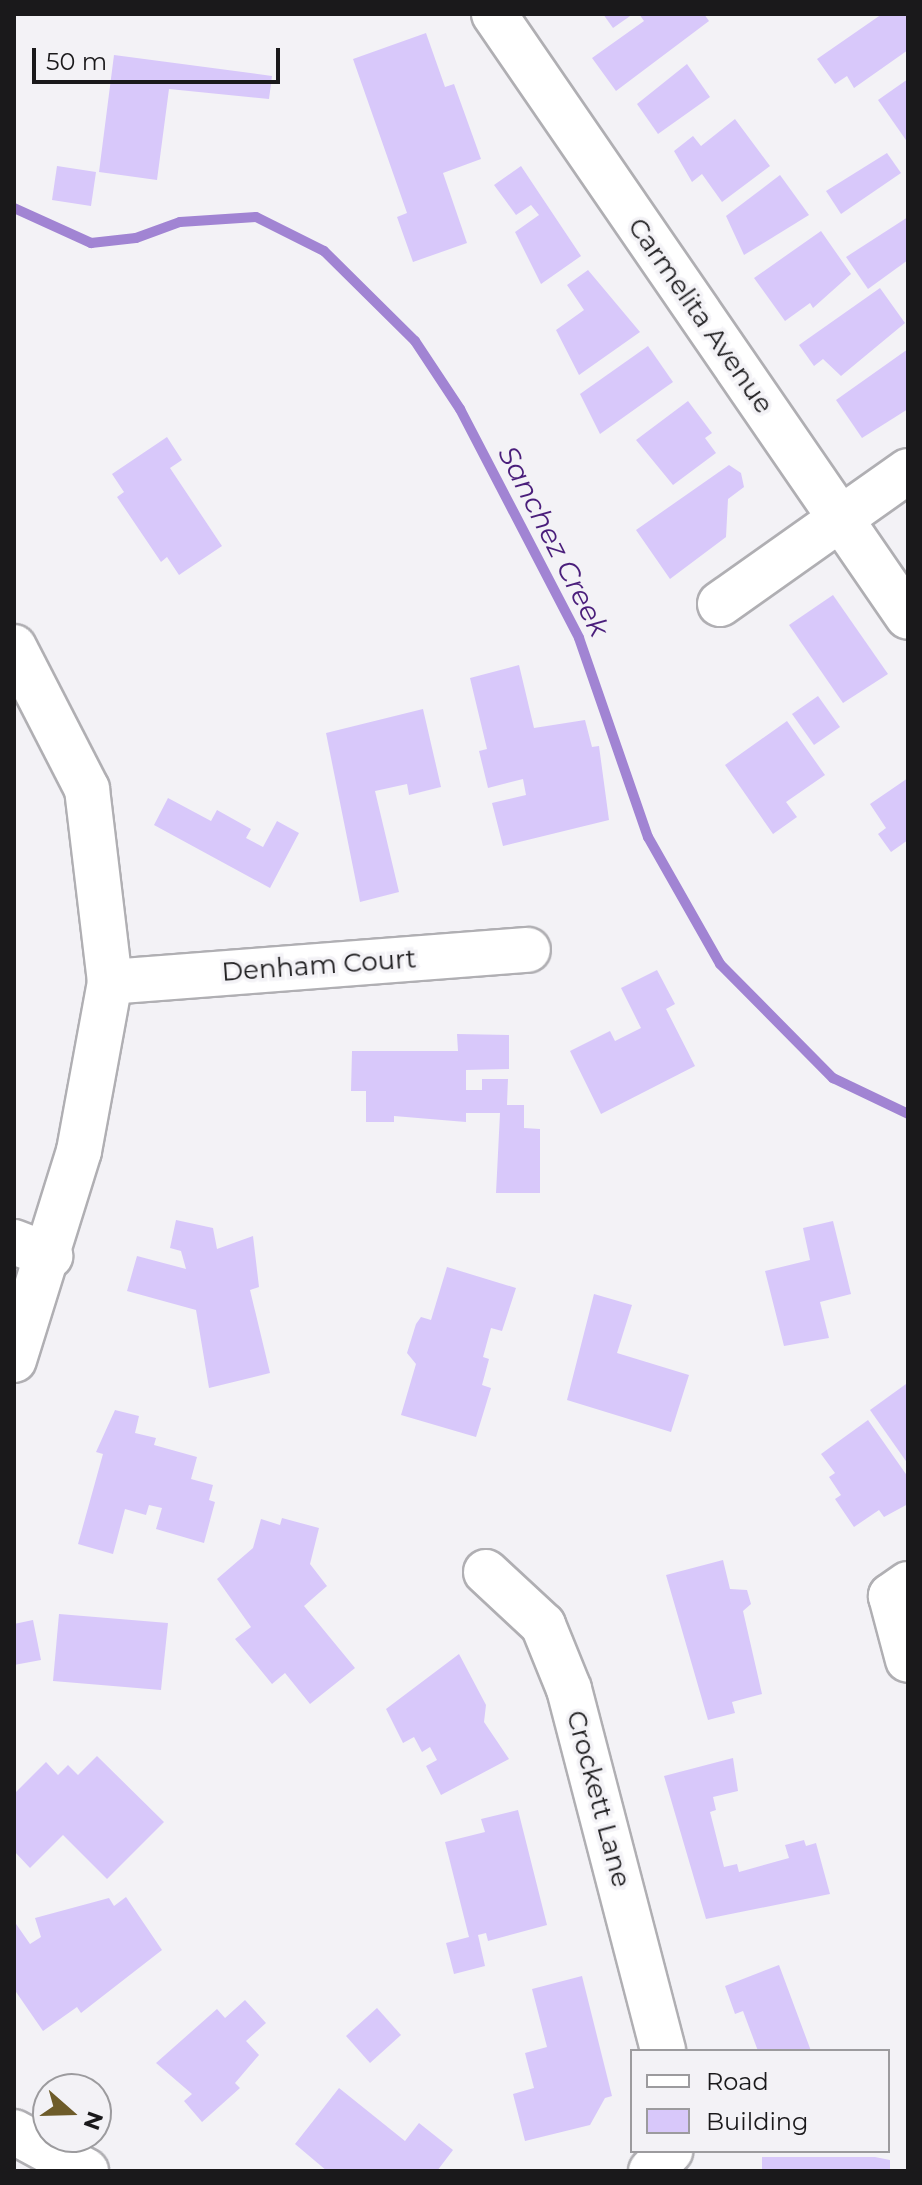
<!DOCTYPE html>
<style>
body{margin:0}
#map{position:relative;width:922px;height:2185px;overflow:hidden;background:#f3f2f6;font-family:Montserrat,sans-serif}
div>[style]{position:absolute}
[style*='--x']{left:calc(var(--x)*1px);top:calc(var(--y)*1px);width:calc(var(--w)*1px);rotate:calc(var(--a)*1deg)}
.stream>*{height:10px;margin:-5px;padding:0 5px;transform-origin:5px;border-radius:5px;background:#a184d3}
.building>*{inset:0;background:#d8c8fa}
.roads{filter:drop-shadow(2px 0 #b0afb3) drop-shadow(-2px 0 #b0afb3) drop-shadow(0 2px #b0afb3) drop-shadow(0 -2px #b0afb3)}
.minor>*{height:44px;margin:-22px;padding:0 22px;transform-origin:22px;border-radius:22px;background:#fff}
span{translate:-50% -50%;white-space:nowrap;text-align:center;line-height:1.15;-webkit-text-stroke:7px #f3f2f6;paint-order:stroke}
.street-label{font-size:26px;color:#1a191b}
.water-label{font-size:28px;color:#4a1e7b;font-style:italic}
.frame{position:absolute;inset:0;border:16px solid #1a191b;pointer-events:none}
.legend{position:absolute;left:630px;top:2049px;width:260px;height:104px;box-sizing:border-box;background:#f3f2f6;border:2px solid #9c9b9e;margin:0;padding:10px 14px;list-style:none;font-size:24px;color:#1a191b}
.legend li{display:flex;align-items:center;gap:16px;height:40px}
.legend b{width:40px;border:2px solid #9c9b9e}
.north{position:absolute;left:32px;top:2073px;width:80px;height:80px;box-sizing:border-box;background:#f3f2f6;border:2px solid #9c9b9e;border-radius:50%;rotate:110deg;font-size:22px;font-weight:700;line-height:32px;text-align:center;color:#1a191b}
.north::after{content:'';display:block;margin:auto;width:28px;height:36px;background:#6e5c2a;clip-path:polygon(50% 0,100% 100%,50% 72%,0 100%)}
.scale{position:absolute;left:32px;top:48px;width:248px;height:36px;box-sizing:border-box;border:4px solid #1a191b;border-top:0;padding-left:10px;font-size:24px;line-height:28px;white-space:nowrap;color:#1a191b;-webkit-text-stroke:6px #f3f2f6;paint-order:stroke}
</style>
<div id="map">
<div class="stream">
<div style="--x:14;--y:208;--w:85;--a:24.4"></div>
<div style="--x:91;--y:243;--w:45;--a:-6.3"></div>
<div style="--x:136;--y:238;--w:47;--a:-20"></div>
<div style="--x:180;--y:222;--w:76;--a:-3.8"></div>
<div style="--x:256;--y:217;--w:76;--a:26.6"></div>
<div style="--x:324;--y:251;--w:128;--a:44.7"></div>
<div style="--x:415;--y:341;--w:82;--a:56.5"></div>
<div style="--x:460;--y:409;--w:258;--a:62.5"></div>
<div style="--x:579;--y:638;--w:211;--a:70.9"></div>
<div style="--x:648;--y:837;--w:146;--a:60.4"></div>
<div style="--x:720;--y:964;--w:161;--a:45.3"></div>
<div style="--x:833;--y:1078;--w:83;--a:25.6"></div>
</div>
<div class="building">
<div style="clip-path:polygon(603px 14px,633px 14px,613px 28px)"></div>
<div style="clip-path:polygon(639px 14px,704px 14px,709px 21px,616px 91px,592px 58px,644px 21px)"></div>
<div style="clip-path:polygon(882px 14px,906px 14px,908px 50px,854px 88px,847px 76px,835px 84px,817px 59px)"></div>
<div style="clip-path:polygon(426px 33px,445px 87px,454px 84px,481px 159px,443px 173px,467px 243px,413px 262px,397px 217px,407px 213px,353px 59px)"></div>
<div style="clip-path:polygon(114px 55px,272px 76px,269px 99px,169px 89px,157px 180px,99px 172px)"></div>
<div style="clip-path:polygon(687px 64px,710px 97px,658px 134px,637px 104px)"></div>
<div style="clip-path:polygon(908px 79px,908px 143px,878px 100px)"></div>
<div style="clip-path:polygon(735px 119px,770px 166px,722px 202px,702px 174px,692px 182px,674px 151px,693px 136px,701px 146px)"></div>
<div style="clip-path:polygon(887px 153px,901px 173px,841px 214px,826px 191px)"></div>
<div style="clip-path:polygon(57px 166px,96px 172px,91px 206px,52px 200px)"></div>
<div style="clip-path:polygon(521px 166px,581px 256px,541px 284px,515px 232px,539px 215px,531px 205px,516px 215px,494px 185px)"></div>
<div style="clip-path:polygon(780px 175px,809px 215px,744px 255px,726px 216px)"></div>
<div style="clip-path:polygon(908px 217px,908px 260px,868px 289px,846px 257px)"></div>
<div style="clip-path:polygon(821px 231px,851px 274px,813px 308px,810px 303px,785px 321px,754px 278px)"></div>
<div style="clip-path:polygon(588px 270px,640px 332px,579px 375px,556px 330px,584px 310px,567px 285px)"></div>
<div style="clip-path:polygon(880px 288px,905px 323px,841px 376px,823px 359px,814px 366px,799px 345px)"></div>
<div style="clip-path:polygon(648px 346px,673px 382px,600px 434px,580px 394px)"></div>
<div style="clip-path:polygon(908px 349px,908px 409px,862px 438px,836px 400px)"></div>
<div style="clip-path:polygon(688px 401px,712px 433px,705px 438px,716px 453px,673px 485px,636px 440px)"></div>
<div style="clip-path:polygon(167px 437px,182px 460px,170px 468px,222px 546px,179px 575px,167px 557px,161px 562px,117px 497px,124px 492px,112px 474px)"></div>
<div style="clip-path:polygon(729px 465px,741px 473px,744px 487px,728px 499px,726px 537px,670px 579px,636px 530px)"></div>
<div style="clip-path:polygon(833px 595px,888px 674px,843px 703px,789px 625px)"></div>
<div style="clip-path:polygon(519px 665px,534px 728px,585px 720px,592px 747px,599px 746px,609px 820px,503px 846px,492px 803px,526px 795px,523px 779px,488px 788px,479px 751px,487px 749px,470px 678px)"></div>
<div style="clip-path:polygon(818px 696px,840px 727px,814px 745px,792px 714px)"></div>
<div style="clip-path:polygon(423px 709px,441px 787px,409px 795px,407px 784px,375px 791px,399px 892px,360px 902px,326px 733px)"></div>
<div style="clip-path:polygon(787px 721px,825px 775px,786px 802px,797px 817px,773px 834px,725px 765px)"></div>
<div style="clip-path:polygon(908px 778px,908px 840px,891px 852px,878px 834px,886px 828px,870px 804px)"></div>
<div style="clip-path:polygon(168px 798px,211px 821px,217px 810px,251px 829px,246px 838px,263px 847px,277px 821px,299px 833px,270px 888px,154px 825px)"></div>
<div style="clip-path:polygon(657px 970px,675px 1004px,666px 1009px,695px 1066px,601px 1114px,570px 1051px,610px 1031px,615px 1041px,641px 1028px,621px 988px)"></div>
<div style="clip-path:polygon(457px 1034px,509px 1035px,509px 1069px,466px 1070px,466px 1090px,482px 1090px,482px 1079px,508px 1079px,507px 1105px,524px 1105px,524px 1128px,540px 1129px,540px 1193px,496px 1193px,500px 1113px,466px 1113px,466px 1122px,394px 1116px,394px 1122px,366px 1122px,366px 1091px,351px 1091px,352px 1051px,458px 1051px)"></div>
<div style="clip-path:polygon(176px 1220px,213px 1228px,217px 1249px,253px 1236px,259px 1287px,250px 1290px,270px 1373px,209px 1388px,196px 1310px,127px 1291px,137px 1256px,186px 1269px,181px 1251px,170px 1248px)"></div>
<div style="clip-path:polygon(833px 1221px,851px 1294px,820px 1302px,829px 1338px,784px 1346px,765px 1271px,810px 1260px,803px 1228px)"></div>
<div style="clip-path:polygon(447px 1267px,516px 1288px,502px 1331px,491px 1328px,483px 1357px,489px 1359px,482px 1385px,491px 1388px,476px 1437px,401px 1415px,416px 1364px,407px 1353px,416px 1324px,421px 1317px,431px 1320px)"></div>
<div style="clip-path:polygon(594px 1294px,632px 1305px,617px 1353px,689px 1375px,671px 1432px,567px 1400px)"></div>
<div style="clip-path:polygon(906px 1384px,908px 1386px,908px 1464px,870px 1410px)"></div>
<div style="clip-path:polygon(115px 1410px,139px 1416px,135px 1433px,156px 1438px,154px 1445px,197px 1457px,191px 1479px,213px 1485px,209px 1500px,215px 1502px,204px 1543px,156px 1529px,162px 1508px,149px 1505px,146px 1515px,125px 1509px,113px 1554px,78px 1544px,103px 1454px,96px 1452px)"></div>
<div style="clip-path:polygon(868px 1420px,908px 1477px,908px 1504px,884px 1517px,879px 1510px,854px 1527px,835px 1499px,841px 1495px,829px 1477px,835px 1473px,821px 1454px)"></div>
<div style="clip-path:polygon(282px 1518px,319px 1528px,310px 1564px,327px 1586px,304px 1606px,355px 1668px,310px 1704px,285px 1673px,272px 1684px,235px 1639px,251px 1627px,217px 1579px,253px 1548px,261px 1519px,280px 1525px)"></div>
<div style="clip-path:polygon(723px 1560px,730px 1589px,747px 1590px,751px 1604px,743px 1611px,762px 1694px,732px 1702px,735px 1713px,708px 1720px,666px 1575px)"></div>
<div style="clip-path:polygon(59px 1614px,168px 1623px,161px 1690px,53px 1681px)"></div>
<div style="clip-path:polygon(33px 1620px,41px 1660px,14px 1665px,14px 1624px)"></div>
<div style="clip-path:polygon(459px 1654px,486px 1705px,484px 1722px,509px 1759px,441px 1795px,426px 1766px,437px 1760px,430px 1747px,422px 1752px,414px 1737px,403px 1743px,386px 1709px)"></div>
<div style="clip-path:polygon(97px 1756px,164px 1822px,107px 1879px,63px 1835px,30px 1868px,14px 1851px,14px 1794px,46px 1762px,58px 1775px,68px 1765px,78px 1775px)"></div>
<div style="clip-path:polygon(733px 1758px,738px 1791px,713px 1797px,716px 1810px,710px 1812px,724px 1867px,737px 1864px,739px 1872px,789px 1858px,785px 1845px,804px 1840px,806px 1846px,816px 1843px,830px 1894px,706px 1919px,664px 1776px)"></div>
<div style="clip-path:polygon(518px 1810px,547px 1925px,488px 1941px,486px 1933px,478px 1935px,485px 1966px,454px 1974px,446px 1943px,469px 1937px,445px 1842px,485px 1832px,481px 1819px)"></div>
<div style="clip-path:polygon(126px 1897px,162px 1950px,81px 2013px,77px 2007px,43px 2031px,14px 1989px,14px 1921px,30px 1944px,41px 1937px,35px 1918px,109px 1898px,114px 1906px)"></div>
<div style="clip-path:polygon(779px 1965px,811px 2051px,758px 2051px,743px 2011px,735px 2014px,725px 1986px)"></div>
<div style="clip-path:polygon(582px 1976px,612px 2096px,605px 2098px,590px 2125px,525px 2141px,513px 2094px,534px 2088px,525px 2053px,547px 2047px,532px 1989px)"></div>
<div style="clip-path:polygon(245px 2000px,266px 2023px,246px 2041px,259px 2055px,235px 2083px,240px 2088px,202px 2122px,184px 2101px,192px 2094px,156px 2063px,217px 2009px,225px 2018px)"></div>
<div style="clip-path:polygon(377px 2008px,401px 2035px,370px 2063px,346px 2036px)"></div>
<div style="clip-path:polygon(339px 2088px,405px 2141px,419px 2123px,453px 2150px,437px 2171px,327px 2171px,295px 2144px)"></div>
<div style="clip-path:polygon(762px 2157px,875px 2157px,890px 2160px,890px 2171px,762px 2171px)"></div>
</div>
<div class="roads">
<div class="minor">
<div style="--x:494;--y:14;--w:731;--a:55.53"></div>
<div style="--x:720;--y:604;--w:230;--a:-35.3"></div>
<div style="--x:14;--y:647;--w:160;--a:62.8"></div>
<div style="--x:87;--y:789;--w:194;--a:83.2"></div>
<div style="--x:110;--y:982;--w:172;--a:100.4"></div>
<div style="--x:79;--y:1151;--w:219;--a:107.3"></div>
<div style="--x:110;--y:982;--w:419;--a:-4.4"></div>
<div style="--x:14;--y:1242;--w:39;--a:21"></div>
<div style="--x:486;--y:1572;--w:78;--a:42.9"></div>
<div style="--x:543;--y:1625;--w:69;--a:67.9"></div>
<div style="--x:569;--y:1689;--w:374;--a:75.4"></div>
<div style="--x:908;--y:1584;--w:21;--a:145"></div>
<div style="--x:891;--y:1596;--w:66;--a:75.1"></div>
<div style="--x:14;--y:2132;--w:82;--a:28.4"></div>
<div style="--x:651;--y:2171;--w:28;--a:-46"></div>
</div>
</div>
<div class="street-label">
<span style="left:700px;top:316px;rotate:55deg">Carmelita Avenue</span>
<span style="left:319px;top:966px;rotate:-4deg">Denham Court</span>
<span style="left:598px;top:1799px;rotate:75deg">Crockett Lane</span>
</div>
<div class="water-label">
<span style="left:554px;top:541px;rotate:63deg">Sanchez Creek</span>
</div>
<div class="frame"></div>
<ul class="legend">
<li><b style="height:10px;background:#fff"></b>Road</li>
<li><b style="height:22px;background:#d8c8fa"></b>Building</li>
</ul>
<div class="north">N</div>
<div class="scale">50 m</div>
</div>
